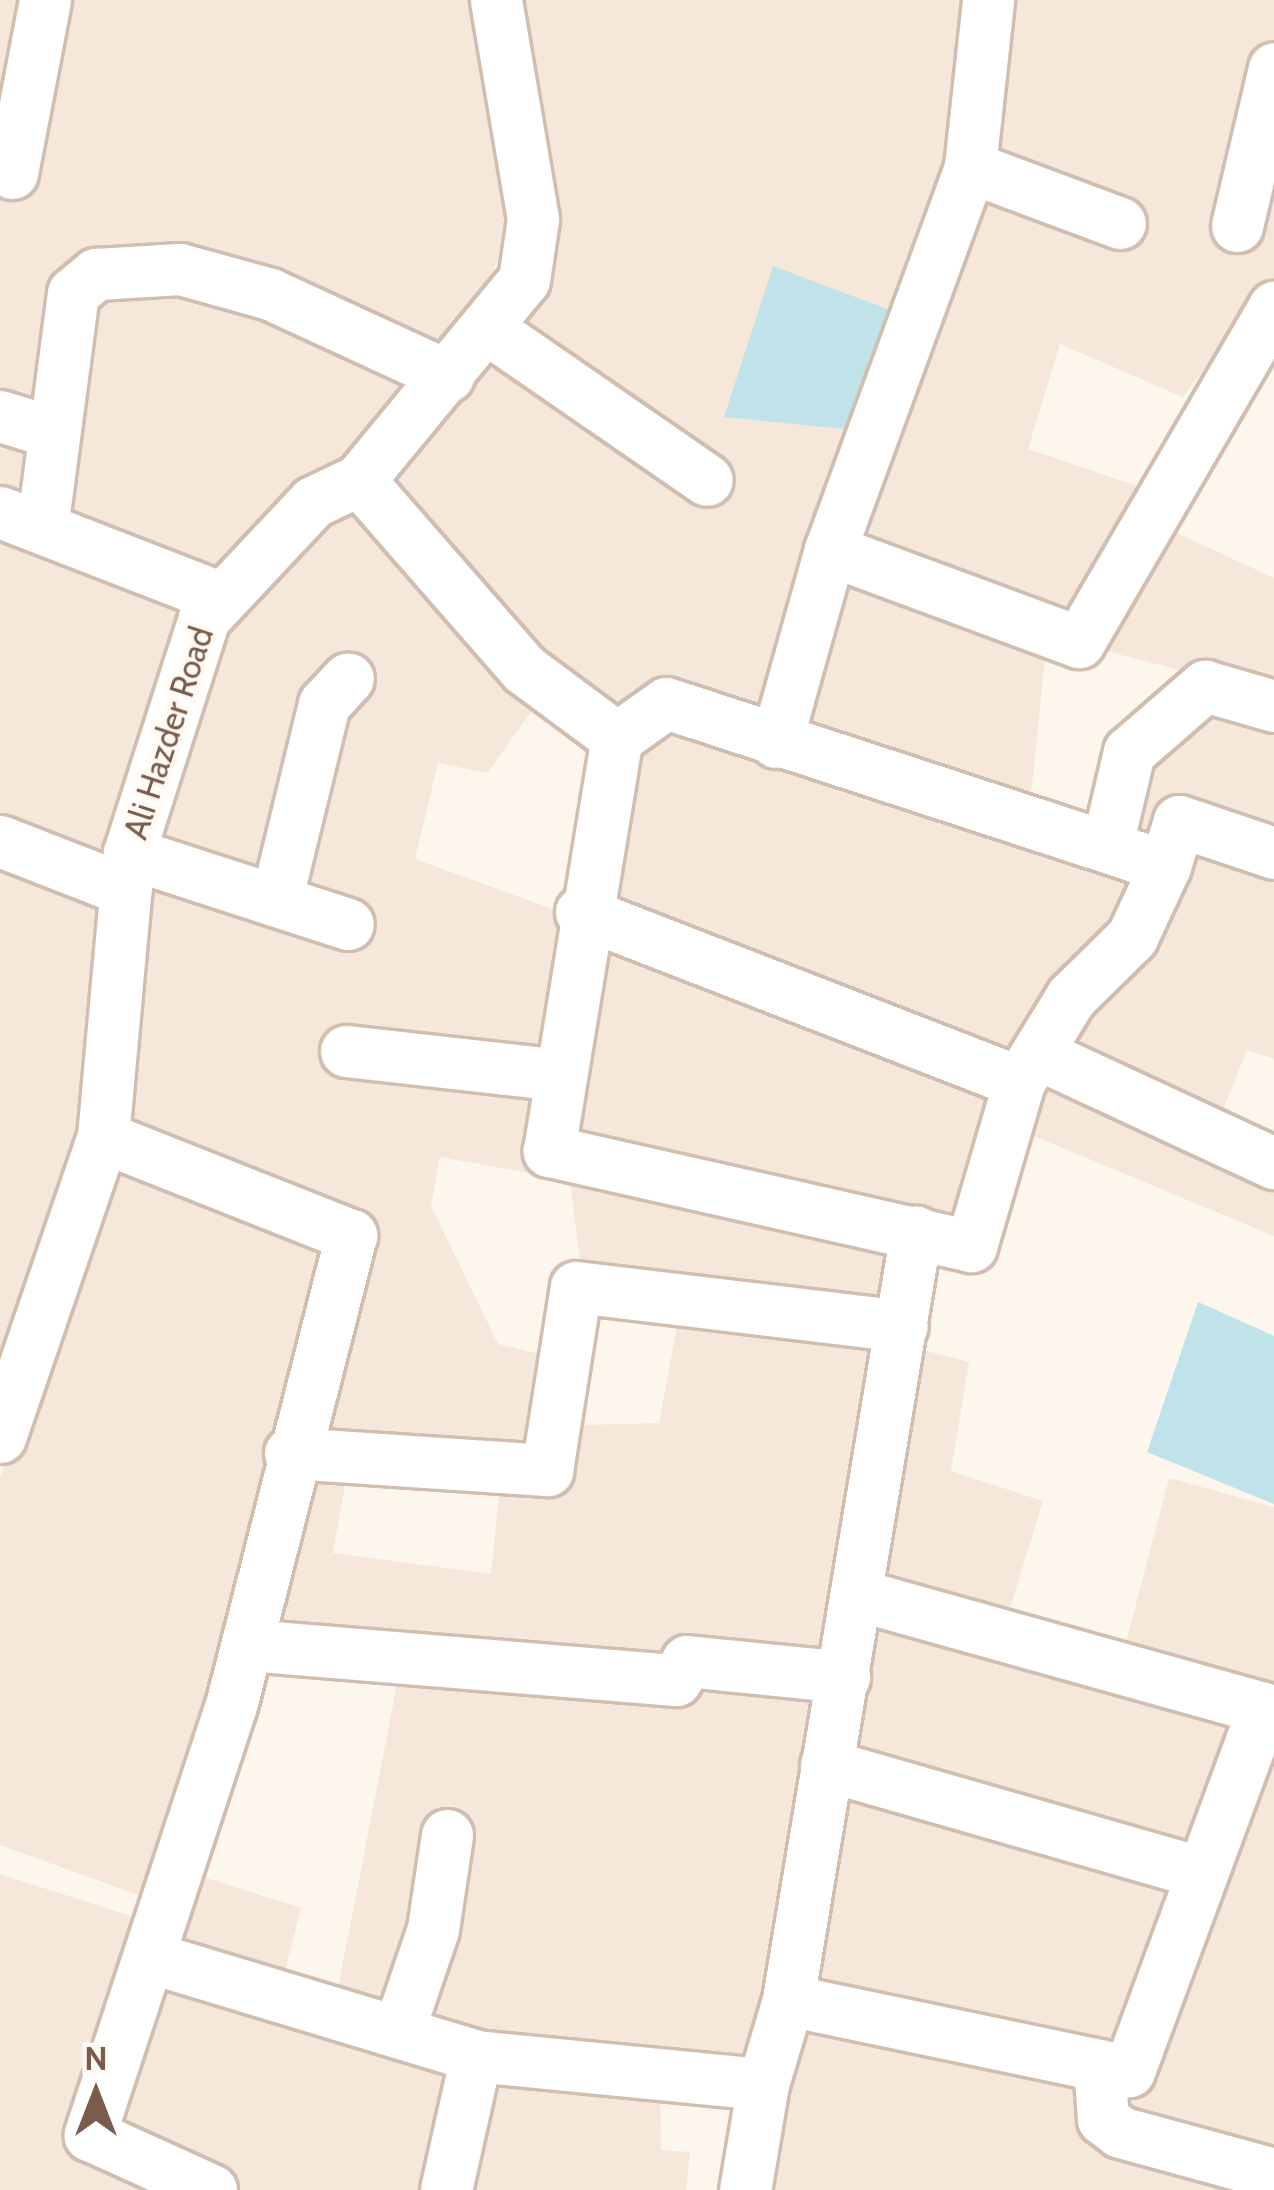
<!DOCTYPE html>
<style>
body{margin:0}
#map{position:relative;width:1274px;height:2190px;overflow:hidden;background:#fdf6ec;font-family:Cabin,sans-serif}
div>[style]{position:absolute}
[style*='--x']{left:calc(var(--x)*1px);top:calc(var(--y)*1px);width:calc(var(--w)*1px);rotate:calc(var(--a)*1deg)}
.residential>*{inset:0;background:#f5e8da}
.water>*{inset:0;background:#bfe3e8}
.roads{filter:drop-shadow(3px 0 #d1beb0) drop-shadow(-3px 0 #d1beb0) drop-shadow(0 3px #d1beb0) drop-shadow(0 -3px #d1beb0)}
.street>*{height:51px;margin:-25.5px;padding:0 25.5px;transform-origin:25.5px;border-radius:25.5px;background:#fff}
span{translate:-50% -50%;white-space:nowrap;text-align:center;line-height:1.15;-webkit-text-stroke:9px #fffaf3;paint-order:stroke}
.street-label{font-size:33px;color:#7a5c4d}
.north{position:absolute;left:36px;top:2034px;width:120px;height:120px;-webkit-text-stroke:9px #fffaf3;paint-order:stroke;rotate:0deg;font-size:33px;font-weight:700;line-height:48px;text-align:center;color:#7a5c4d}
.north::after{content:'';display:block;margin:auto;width:42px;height:54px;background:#7a5c4d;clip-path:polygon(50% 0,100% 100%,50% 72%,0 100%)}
</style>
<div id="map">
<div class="residential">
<div style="clip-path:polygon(0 0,492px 0,516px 218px,470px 324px,361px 464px,304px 476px,183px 617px,118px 881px,0 838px)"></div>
<div style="clip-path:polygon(511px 0,1274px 0,1274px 278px,1183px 397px,1060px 344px,1028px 449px,1143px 488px,1047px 640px,1029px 815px,656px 694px,603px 727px,383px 480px,525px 326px,541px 208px)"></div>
<div style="clip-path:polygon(361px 494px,540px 700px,487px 773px,438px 763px,415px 859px,566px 914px,536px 1174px,440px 1157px,431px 1206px,498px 1344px,549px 1356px,549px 1462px,314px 1427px,362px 1227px,118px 1126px,133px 900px,220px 620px,326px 495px)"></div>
<div style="clip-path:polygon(1166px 528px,1274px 578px,1274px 694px,1094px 648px)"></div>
<div style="clip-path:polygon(1213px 697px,1274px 716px,1274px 1059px,1247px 1050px,1218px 1122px,1274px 1150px,1274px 1236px,993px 1119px,961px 1231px,880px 1313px,581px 1269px,563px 1126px,616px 758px,667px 722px,1105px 854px,1139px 756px)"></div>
<div style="clip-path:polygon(0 866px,111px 908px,91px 1130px,0 1401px)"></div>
<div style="clip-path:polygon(108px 1155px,343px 1243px,149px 1899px,0 1845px,0 1478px)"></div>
<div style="clip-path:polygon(680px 1309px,889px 1331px,755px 2069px,500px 2045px,337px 1993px,406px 1638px,268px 1623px,298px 1463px,348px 1468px,333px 1553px,491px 1574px,500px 1485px,557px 1472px,581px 1425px,659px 1423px)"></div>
<div style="clip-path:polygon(919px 1349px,969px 1362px,951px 1471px,1043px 1501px,1003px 1631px,1123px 1654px,1169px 1478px,1274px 1507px,1274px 2190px,767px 2190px)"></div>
<div style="clip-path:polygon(188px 1872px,301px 1908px,274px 2014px,660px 2085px,661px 2150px,690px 2152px,686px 2190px,0 2190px,0 1874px,178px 1931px)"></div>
</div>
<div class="water">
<div style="clip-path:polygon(773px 266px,895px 312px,852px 430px,724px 417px)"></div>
<div style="clip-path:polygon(1198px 1302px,1274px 1336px,1274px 1504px,1147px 1452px)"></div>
</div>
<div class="roads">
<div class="street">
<div style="--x:970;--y:167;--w:160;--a:20.5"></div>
<div style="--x:12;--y:173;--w:176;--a:-79.2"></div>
<div style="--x:1237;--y:226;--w:162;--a:-76.8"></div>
<div style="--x:491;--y:331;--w:262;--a:34.6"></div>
<div style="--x:0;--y:416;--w:54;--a:17.1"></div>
<div style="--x:359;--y:480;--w:251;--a:48.9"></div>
<div style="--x:524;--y:669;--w:116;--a:36.6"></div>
<div style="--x:617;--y:738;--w:60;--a:-35.5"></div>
<div style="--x:666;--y:703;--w:525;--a:18.09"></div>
<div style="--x:1165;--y:866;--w:78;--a:114.9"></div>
<div style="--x:1132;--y:937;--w:86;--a:135.5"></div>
<div style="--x:1071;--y:997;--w:100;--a:121.5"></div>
<div style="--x:1019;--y:1082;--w:171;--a:106.3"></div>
<div style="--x:971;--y:1246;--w:433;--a:-167.3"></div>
<div style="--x:549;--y:1151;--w:419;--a:-80.7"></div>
<div style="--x:0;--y:512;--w:238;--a:21.2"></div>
<div style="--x:43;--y:521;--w:230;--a:-82.5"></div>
<div style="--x:73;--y:293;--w:30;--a:-40"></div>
<div style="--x:96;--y:274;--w:84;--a:-3.4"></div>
<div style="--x:180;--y:269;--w:93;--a:15.5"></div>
<div style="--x:270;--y:294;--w:196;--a:24.7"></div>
<div style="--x:830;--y:550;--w:265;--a:20.3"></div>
<div style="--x:1079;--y:642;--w:388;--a:-59.8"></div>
<div style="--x:776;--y:742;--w:199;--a:-74.3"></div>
<div style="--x:830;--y:550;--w:408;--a:-69.9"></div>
<div style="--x:970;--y:167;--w:168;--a:-83.8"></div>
<div style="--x:0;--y:841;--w:135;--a:21.3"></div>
<div style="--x:1107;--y:845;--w:96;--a:-76.7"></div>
<div style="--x:1129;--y:752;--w:101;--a:-41"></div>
<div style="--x:1205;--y:686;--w:72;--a:16.2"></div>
<div style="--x:129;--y:853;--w:230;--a:18"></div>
<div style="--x:1165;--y:866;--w:47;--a:-72.7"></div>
<div style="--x:1179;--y:821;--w:100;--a:18.6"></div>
<div style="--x:277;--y:897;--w:199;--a:-76.3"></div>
<div style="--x:324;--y:704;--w:35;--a:-47"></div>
<div style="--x:581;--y:912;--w:470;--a:21.2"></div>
<div style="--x:346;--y:1051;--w:214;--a:6.4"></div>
<div style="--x:1041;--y:1055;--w:257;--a:24.9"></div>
<div style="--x:103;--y:1137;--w:267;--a:21.6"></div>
<div style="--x:351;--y:1235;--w:485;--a:104.3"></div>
<div style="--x:231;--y:1705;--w:453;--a:108.2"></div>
<div style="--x:90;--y:2135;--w:133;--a:24.4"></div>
<div style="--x:0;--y:1437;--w:317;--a:-71.1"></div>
<div style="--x:103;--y:1137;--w:285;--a:-84.8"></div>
<div style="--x:129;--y:853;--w:247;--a:-72.3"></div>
<div style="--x:204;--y:618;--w:159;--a:-46.8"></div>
<div style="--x:313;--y:502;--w:51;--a:-25.6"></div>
<div style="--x:359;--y:480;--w:259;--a:-50.5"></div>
<div style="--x:524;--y:280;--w:62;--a:-81.6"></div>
<div style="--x:533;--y:219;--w:222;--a:-99.6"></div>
<div style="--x:290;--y:1453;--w:258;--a:3.8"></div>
<div style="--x:547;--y:1470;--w:185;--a:-81"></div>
<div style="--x:576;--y:1287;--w:328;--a:6.8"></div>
<div style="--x:248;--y:1645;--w:429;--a:4.7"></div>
<div style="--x:676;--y:1680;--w:22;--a:-60"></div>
<div style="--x:687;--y:1661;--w:158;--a:5.8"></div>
<div style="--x:826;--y:1765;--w:388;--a:16"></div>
<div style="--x:149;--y:1957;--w:342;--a:16.8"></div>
<div style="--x:476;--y:2056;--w:288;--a:5.6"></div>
<div style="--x:763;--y:2084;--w:108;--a:99.6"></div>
<div style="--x:788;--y:2000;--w:348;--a:11.8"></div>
<div style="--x:1129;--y:2071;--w:387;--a:-69.7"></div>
<div style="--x:1263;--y:1708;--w:421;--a:-164.4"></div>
<div style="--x:400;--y:2026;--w:102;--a:-71.2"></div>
<div style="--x:433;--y:1929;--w:95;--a:-81.5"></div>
<div style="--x:1099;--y:2065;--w:54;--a:85.8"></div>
<div style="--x:1103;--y:2119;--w:21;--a:37"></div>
<div style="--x:1120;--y:2132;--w:160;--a:15.3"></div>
<div style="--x:763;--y:2084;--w:88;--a:-73.4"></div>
<div style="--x:788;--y:2000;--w:779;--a:-80.54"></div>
<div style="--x:446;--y:2190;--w:137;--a:-77.4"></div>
</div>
</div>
<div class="street-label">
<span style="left:169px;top:733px;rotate:-72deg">Ali Hazder Road</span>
</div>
<div class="north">N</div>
</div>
